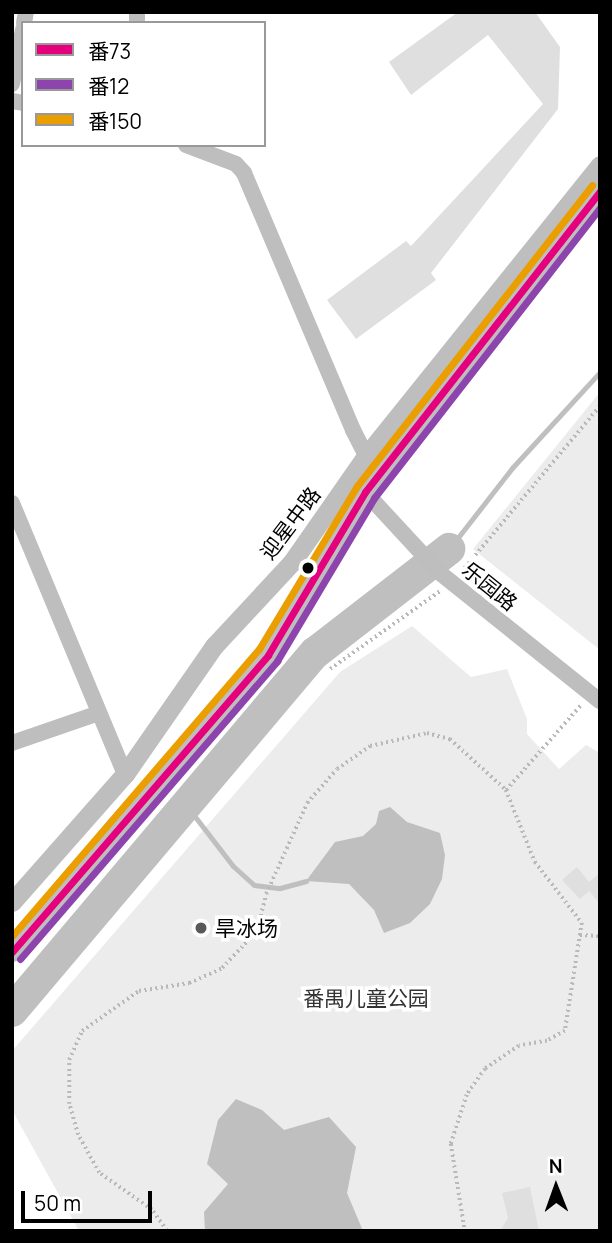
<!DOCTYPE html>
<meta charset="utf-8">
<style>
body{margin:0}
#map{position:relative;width:612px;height:1243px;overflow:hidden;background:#fff;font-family:Manrope,"Noto Sans SC",sans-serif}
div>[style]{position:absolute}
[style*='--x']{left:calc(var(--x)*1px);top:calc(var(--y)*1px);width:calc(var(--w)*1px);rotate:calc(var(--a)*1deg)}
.green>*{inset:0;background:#ececec}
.water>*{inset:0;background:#bfbfbf}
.stream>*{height:5px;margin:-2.5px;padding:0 2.5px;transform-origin:2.5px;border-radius:2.5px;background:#bfbfbf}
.river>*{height:32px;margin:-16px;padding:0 16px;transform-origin:16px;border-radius:16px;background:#bfbfbf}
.building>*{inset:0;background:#dfdfdf}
.path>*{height:3.5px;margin-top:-1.75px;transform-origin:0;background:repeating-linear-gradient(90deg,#b9b9b9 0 2px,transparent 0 5.5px)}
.minor>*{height:16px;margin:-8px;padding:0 8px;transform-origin:8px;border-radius:8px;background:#bebebe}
.tertiary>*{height:19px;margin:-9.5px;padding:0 9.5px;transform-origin:9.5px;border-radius:9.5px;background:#bebebe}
.bus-1>*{height:7px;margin:-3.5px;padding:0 3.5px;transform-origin:3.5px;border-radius:3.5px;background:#e5007d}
.bus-2>*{height:7px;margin:-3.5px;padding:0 3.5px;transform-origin:3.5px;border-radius:3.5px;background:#8e44ad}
.bus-3>*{height:7px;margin:-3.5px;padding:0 3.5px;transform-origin:3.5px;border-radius:3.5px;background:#eb9e00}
.dots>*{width:19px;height:19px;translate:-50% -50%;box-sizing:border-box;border:4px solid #fff;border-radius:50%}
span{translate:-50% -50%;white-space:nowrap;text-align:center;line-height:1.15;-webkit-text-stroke:7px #fff;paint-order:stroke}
.street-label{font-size:21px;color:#000}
.poi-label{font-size:21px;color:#000}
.left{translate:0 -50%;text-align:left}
.park-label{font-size:21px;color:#333}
.frame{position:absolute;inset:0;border:14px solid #000;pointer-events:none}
.legend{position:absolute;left:21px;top:21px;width:245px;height:126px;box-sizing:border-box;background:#fff;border:2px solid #999;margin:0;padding:9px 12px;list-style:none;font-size:21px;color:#000}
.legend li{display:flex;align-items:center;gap:14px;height:35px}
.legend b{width:35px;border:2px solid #999}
.north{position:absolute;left:521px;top:1152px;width:70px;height:70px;-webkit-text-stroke:5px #fff;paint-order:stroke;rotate:359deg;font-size:19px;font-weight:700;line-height:28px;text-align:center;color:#000}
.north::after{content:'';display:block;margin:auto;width:24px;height:32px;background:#000;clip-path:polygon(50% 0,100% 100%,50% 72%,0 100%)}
.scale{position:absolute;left:21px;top:1191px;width:131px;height:32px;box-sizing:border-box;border:4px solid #000;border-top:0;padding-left:9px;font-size:21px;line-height:24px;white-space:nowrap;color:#000;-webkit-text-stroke:5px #fff;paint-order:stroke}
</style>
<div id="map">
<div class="green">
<div style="clip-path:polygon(600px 392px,600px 650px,473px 549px)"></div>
<div style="clip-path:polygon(412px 626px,471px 677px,507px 669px,527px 719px,527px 734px,559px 769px,586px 745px,600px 753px,600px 1231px,79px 1231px,12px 1110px,12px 1051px,340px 672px)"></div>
</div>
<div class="water">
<div style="clip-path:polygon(390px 807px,407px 822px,440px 833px,445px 855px,442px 879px,430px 904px,410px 923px,384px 933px,374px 910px,349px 884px,306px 881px,335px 842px,363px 836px,376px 824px,379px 811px)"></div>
<div style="clip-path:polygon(236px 1099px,262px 1110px,284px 1130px,329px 1117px,356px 1147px,347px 1193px,363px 1231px,205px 1231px,204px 1212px,228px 1184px,207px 1164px,218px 1120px)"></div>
</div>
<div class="stream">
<div style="--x:449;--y:549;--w:103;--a:-52.1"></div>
<div style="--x:512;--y:468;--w:130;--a:-47.5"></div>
<div style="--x:186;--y:805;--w:77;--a:52.4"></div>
<div style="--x:233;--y:866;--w:28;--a:42"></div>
<div style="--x:254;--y:885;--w:26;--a:7"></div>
<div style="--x:280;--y:888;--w:27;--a:-15"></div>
</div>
<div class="river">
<div style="--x:12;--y:1011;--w:469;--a:-49.8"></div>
<div style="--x:315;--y:653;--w:170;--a:-37.8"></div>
</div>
<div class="building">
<div style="clip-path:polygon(458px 12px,535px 12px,560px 47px,558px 109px,431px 273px,436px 280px,356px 339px,327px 300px,406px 241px,411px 246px,543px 104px,488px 35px,411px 95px,389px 62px)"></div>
<div style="clip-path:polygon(577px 867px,589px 882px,600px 873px,600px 904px,589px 891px,580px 899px,562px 880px)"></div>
<div style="clip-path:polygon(530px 1187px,539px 1231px,500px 1231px,508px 1218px,502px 1193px)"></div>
</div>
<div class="path">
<div style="--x:461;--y:572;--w:217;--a:-50.1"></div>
<div style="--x:330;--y:669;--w:135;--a:-35.3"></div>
<div style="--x:506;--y:790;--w:113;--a:-48.6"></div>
<div style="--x:580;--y:935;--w:20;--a:3"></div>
<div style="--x:167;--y:1231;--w:26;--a:-126"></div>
<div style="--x:152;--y:1210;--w:65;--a:-145.1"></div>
<div style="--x:99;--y:1173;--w:43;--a:-118.9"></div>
<div style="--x:78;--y:1135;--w:32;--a:-106"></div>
<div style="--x:69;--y:1104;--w:44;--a:-90"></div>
<div style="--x:69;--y:1060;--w:32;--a:-66"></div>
<div style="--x:82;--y:1031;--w:70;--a:-35.1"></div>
<div style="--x:139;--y:991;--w:51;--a:-9.1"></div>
<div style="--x:189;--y:983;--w:36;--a:-24"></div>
<div style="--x:222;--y:968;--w:50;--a:-46.6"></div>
<div style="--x:256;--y:932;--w:39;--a:-75"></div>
<div style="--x:266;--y:894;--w:100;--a:-65.7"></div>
<div style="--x:307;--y:803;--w:45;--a:-48.6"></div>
<div style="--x:337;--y:769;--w:40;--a:-34.9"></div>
<div style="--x:370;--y:746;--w:58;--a:-12.8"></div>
<div style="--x:427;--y:733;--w:24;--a:15"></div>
<div style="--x:450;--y:739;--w:76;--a:42.3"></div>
<div style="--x:506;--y:790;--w:78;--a:68.1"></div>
<div style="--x:535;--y:862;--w:77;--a:52.4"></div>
<div style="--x:582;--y:923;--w:109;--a:98.9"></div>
<div style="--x:565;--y:1031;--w:21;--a:151"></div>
<div style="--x:547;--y:1041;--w:28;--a:170"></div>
<div style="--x:519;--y:1046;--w:41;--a:145.9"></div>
<div style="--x:485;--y:1069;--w:32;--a:125"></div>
<div style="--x:467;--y:1095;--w:52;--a:108.1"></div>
<div style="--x:451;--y:1144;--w:88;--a:80.9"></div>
</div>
<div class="minor">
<div style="--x:24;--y:23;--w:11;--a:-80"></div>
<div style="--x:137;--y:23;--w:11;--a:-90"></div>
<div style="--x:12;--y:84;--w:55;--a:-78.5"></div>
<div style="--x:12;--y:101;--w:11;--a:10"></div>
<div style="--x:186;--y:145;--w:53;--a:20.8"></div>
<div style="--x:236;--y:164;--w:12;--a:48"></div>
<div style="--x:244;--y:173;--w:279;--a:67"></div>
<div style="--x:353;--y:430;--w:29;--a:63"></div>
<div style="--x:366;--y:456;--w:21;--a:45"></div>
<div style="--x:365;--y:492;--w:110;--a:47.2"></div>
<div style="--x:440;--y:573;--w:205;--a:38.7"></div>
<div style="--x:12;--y:503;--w:294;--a:67.4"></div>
<div style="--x:12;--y:743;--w:92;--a:-19"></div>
</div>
<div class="tertiary">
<div style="--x:12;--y:902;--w:171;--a:-48.6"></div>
<div style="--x:125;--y:774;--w:156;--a:-55.2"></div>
<div style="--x:214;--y:646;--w:115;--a:-47.1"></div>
<div style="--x:292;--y:562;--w:129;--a:-55.1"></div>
<div style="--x:366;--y:456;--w:373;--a:-51.2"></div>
<div style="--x:12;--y:952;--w:392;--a:-49.2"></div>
<div style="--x:268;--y:655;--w:190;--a:-59.2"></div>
<div style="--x:365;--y:492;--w:382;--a:-52"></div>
</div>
<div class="bus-1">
<div style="--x:12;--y:952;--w:392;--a:-49.2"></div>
<div style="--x:268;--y:655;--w:190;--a:-59.2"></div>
<div style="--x:365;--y:492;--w:382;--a:-52"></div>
</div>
<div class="bus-2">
<div style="--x:20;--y:959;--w:394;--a:-49.2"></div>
<div style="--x:277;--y:661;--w:190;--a:-59.2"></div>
<div style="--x:374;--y:498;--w:368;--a:-52.1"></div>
</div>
<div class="bus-3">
<div style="--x:12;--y:936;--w:379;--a:-49.3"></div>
<div style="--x:259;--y:649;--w:190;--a:-59"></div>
<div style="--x:357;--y:486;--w:382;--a:-52"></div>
</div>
<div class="dots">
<div style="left:308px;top:568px;background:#000"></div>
<div style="left:201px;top:928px;background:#595959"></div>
</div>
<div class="street-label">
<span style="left:290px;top:523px;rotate:-53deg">迎星中路</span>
<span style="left:490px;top:586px;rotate:39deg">乐园路</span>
</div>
<div class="poi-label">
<span class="left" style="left:215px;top:928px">旱冰场</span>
</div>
<div class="park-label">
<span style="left:366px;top:998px">番禺儿童公园</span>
</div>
<div class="frame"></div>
<ul class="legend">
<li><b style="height:9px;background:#e5007d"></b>番73</li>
<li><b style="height:9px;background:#8e44ad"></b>番12</li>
<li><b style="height:9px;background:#eb9e00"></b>番150</li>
</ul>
<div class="north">N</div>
<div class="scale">50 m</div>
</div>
